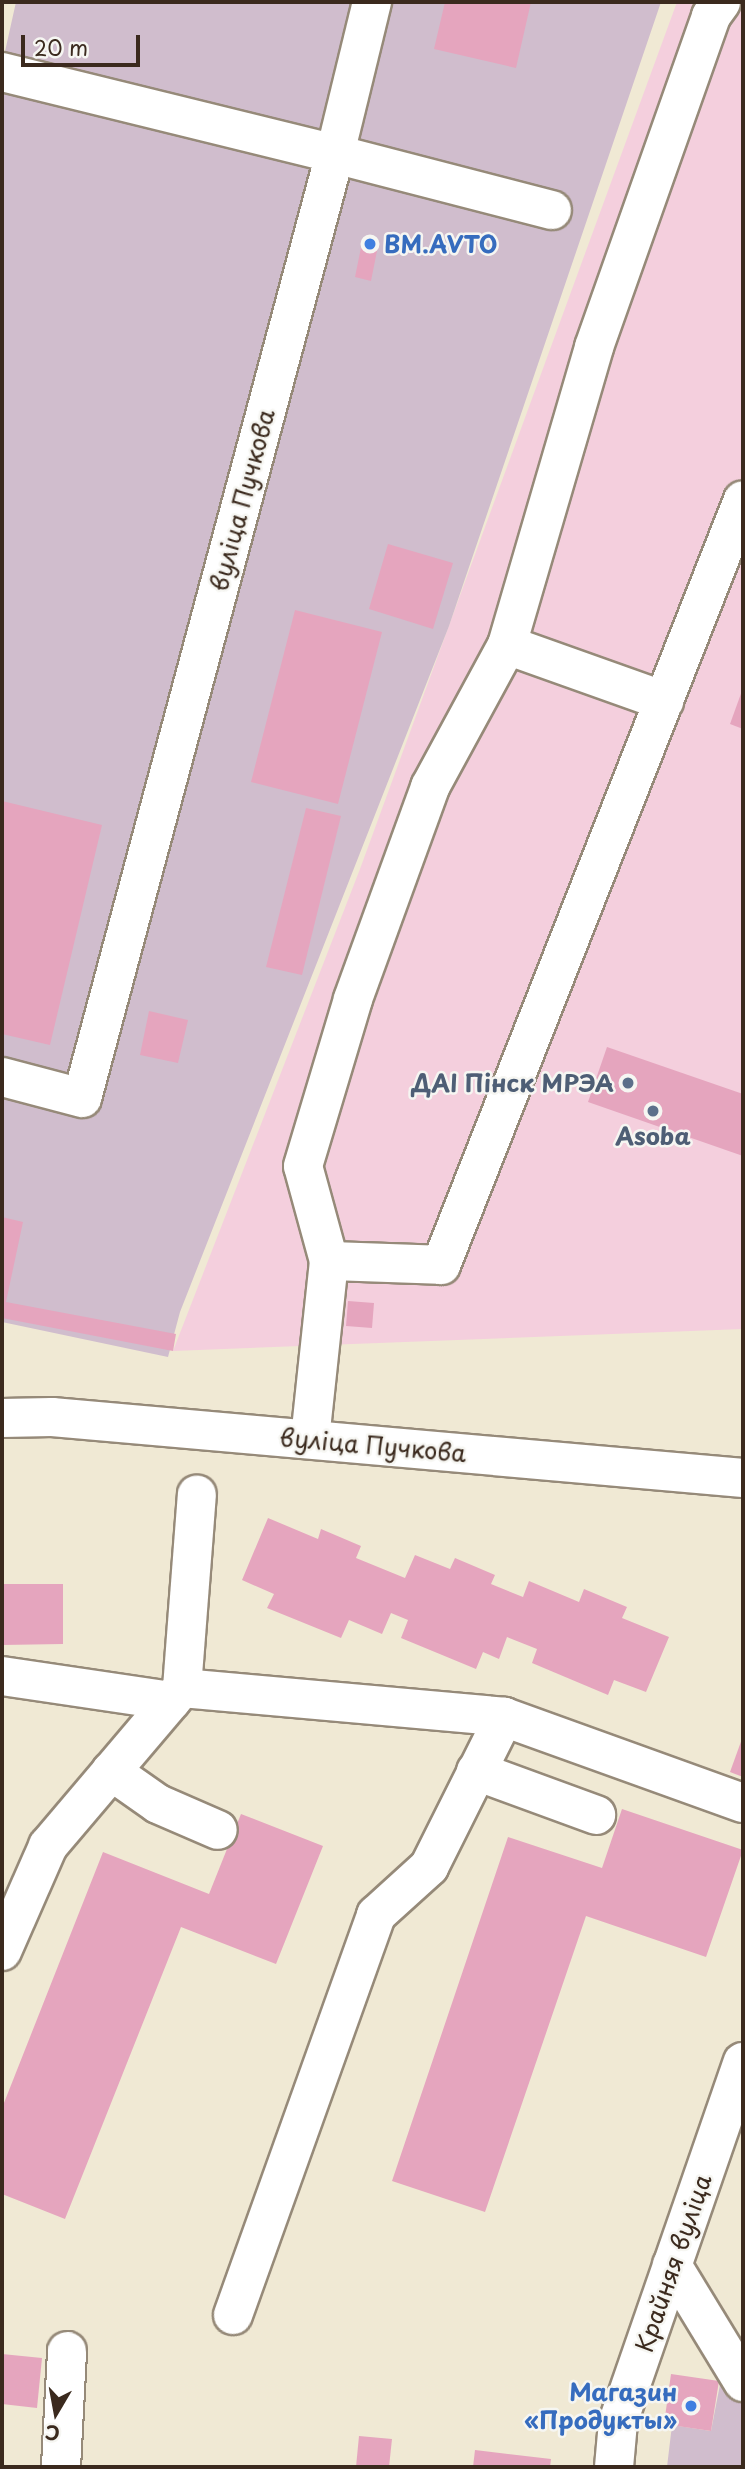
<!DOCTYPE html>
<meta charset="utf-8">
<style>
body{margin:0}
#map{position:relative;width:745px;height:2469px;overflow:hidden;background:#f0e9d4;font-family:"Playpen Sans",sans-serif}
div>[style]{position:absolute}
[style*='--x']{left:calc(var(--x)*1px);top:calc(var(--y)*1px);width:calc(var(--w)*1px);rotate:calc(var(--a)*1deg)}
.built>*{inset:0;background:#f4cfdd}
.industrial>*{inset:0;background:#d0bdcd}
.building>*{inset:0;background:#e5a5be}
.roads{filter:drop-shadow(2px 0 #968a79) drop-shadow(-2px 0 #968a79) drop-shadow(0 2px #968a79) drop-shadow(0 -2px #968a79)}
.minor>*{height:38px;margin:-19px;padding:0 19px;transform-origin:19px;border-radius:19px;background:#fff}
.dots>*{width:19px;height:19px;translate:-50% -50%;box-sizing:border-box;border:4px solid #f6f6f2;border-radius:50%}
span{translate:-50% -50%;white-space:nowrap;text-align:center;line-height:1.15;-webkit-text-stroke:5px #f6f6f2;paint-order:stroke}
.shop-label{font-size:24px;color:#366cbe;font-weight:700}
.left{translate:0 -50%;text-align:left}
.right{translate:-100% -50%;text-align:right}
.street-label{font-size:24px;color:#3b2a1e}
.service-label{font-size:24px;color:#4e5e75;font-weight:700}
.frame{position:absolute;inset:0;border:4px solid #3b2a1e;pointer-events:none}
.north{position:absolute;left:21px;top:2378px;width:70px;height:70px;-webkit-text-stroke:5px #f6f6f2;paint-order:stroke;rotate:190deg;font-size:19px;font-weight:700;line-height:28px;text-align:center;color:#3b2a1e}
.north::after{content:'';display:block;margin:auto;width:24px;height:32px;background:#3b2a1e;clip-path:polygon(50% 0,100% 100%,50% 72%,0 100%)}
.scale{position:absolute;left:21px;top:35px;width:119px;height:32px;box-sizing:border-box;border:4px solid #3b2a1e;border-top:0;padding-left:9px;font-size:21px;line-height:24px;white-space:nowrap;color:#3b2a1e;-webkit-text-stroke:5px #f6f6f2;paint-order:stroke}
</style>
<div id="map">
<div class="built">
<div style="clip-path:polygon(677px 2px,743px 2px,743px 1329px,173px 1351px,360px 869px)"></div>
</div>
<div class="industrial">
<div style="clip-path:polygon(16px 2px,661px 2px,449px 626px,180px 1312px,168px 1357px,2px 1322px,2px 65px)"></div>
<div style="clip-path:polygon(743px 2360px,743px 2467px,667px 2467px,672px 2425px,711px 2431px,723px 2369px)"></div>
</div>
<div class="building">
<div style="clip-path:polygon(445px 2px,531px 2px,516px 68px,434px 49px)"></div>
<div style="clip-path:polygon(363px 238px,379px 241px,371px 281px,355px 277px)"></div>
<div style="clip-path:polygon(388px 544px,453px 563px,433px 629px,369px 609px)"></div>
<div style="clip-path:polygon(295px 610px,382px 632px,338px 804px,251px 782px)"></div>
<div style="clip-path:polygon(743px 688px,743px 729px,730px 724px)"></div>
<div style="clip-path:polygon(2px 801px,102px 825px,50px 1045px,2px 1034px)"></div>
<div style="clip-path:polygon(306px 808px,341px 816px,302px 975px,266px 967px)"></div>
<div style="clip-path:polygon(149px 1011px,188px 1020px,178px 1063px,140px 1055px)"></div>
<div style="clip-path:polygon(607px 1047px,743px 1094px,743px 1156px,588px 1102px)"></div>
<div style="clip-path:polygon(2px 1217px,23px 1222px,6px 1302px,176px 1334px,173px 1351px,2px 1318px)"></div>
<div style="clip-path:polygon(348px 1301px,374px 1303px,372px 1328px,346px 1326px)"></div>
<div style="clip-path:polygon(268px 1518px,318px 1539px,321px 1529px,361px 1546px,356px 1558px,405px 1578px,415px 1555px,450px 1569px,455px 1558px,495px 1575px,491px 1584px,523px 1597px,529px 1581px,579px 1602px,584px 1589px,627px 1607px,622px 1618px,669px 1637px,646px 1692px,614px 1680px,608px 1695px,532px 1663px,537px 1649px,507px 1637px,499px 1659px,483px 1652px,476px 1669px,401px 1638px,408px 1620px,391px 1613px,382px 1634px,349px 1620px,341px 1638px,267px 1608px,274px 1594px,242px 1580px)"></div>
<div style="clip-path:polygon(2px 1584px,63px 1584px,63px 1644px,2px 1645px)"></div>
<div style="clip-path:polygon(743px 1736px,743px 1777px,730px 1772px)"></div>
<div style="clip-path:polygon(622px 1809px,743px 1850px,706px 1957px,586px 1916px,485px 2212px,392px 2181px,508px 1837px,602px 1868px)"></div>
<div style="clip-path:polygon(241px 1814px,323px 1846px,276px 1964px,181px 1927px,65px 2219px,2px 2194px,2px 2108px,103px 1852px,209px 1894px)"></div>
<div style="clip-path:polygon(2px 2354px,42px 2358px,37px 2408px,2px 2404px)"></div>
<div style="clip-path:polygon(671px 2374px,719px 2381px,711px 2431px,664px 2424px)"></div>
<div style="clip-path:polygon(359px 2436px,392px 2439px,389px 2467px,356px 2467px)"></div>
<div style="clip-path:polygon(475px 2450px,551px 2459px,550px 2467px,473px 2467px)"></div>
</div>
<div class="roads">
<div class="minor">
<div style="--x:372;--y:2;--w:156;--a:103.7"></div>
<div style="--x:335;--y:154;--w:224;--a:14.5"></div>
<div style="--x:2;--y:72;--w:343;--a:13.8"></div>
<div style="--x:335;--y:154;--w:977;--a:105"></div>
<div style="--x:82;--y:1098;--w:83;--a:-165.3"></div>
<div style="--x:507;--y:645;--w:310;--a:-73.7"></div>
<div style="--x:594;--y:347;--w:351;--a:-70.5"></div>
<div style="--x:711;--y:16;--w:17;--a:-54"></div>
<div style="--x:329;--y:1261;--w:112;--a:2"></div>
<div style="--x:441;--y:1265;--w:822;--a:-68.46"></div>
<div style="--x:2;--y:1418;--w:50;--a:-1.1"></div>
<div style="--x:52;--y:1417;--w:694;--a:5.04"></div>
<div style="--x:310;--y:1439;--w:179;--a:-83.9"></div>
<div style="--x:329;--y:1261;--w:98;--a:-105.3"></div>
<div style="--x:303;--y:1166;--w:174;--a:-73.3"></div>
<div style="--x:353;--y:999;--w:226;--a:-70"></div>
<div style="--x:430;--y:787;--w:162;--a:-61.5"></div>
<div style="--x:507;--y:645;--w:167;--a:19.6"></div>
<div style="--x:2;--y:1676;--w:171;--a:8.4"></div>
<div style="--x:182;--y:1688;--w:323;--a:5.1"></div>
<div style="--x:504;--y:1717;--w:254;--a:19.8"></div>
<div style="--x:111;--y:1771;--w:57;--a:35.1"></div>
<div style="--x:158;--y:1804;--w:65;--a:23.4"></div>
<div style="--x:476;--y:1771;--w:128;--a:20.1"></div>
<div style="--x:2;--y:1951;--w:115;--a:-66.3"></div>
<div style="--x:48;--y:1846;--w:207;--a:-49.7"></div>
<div style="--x:182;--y:1688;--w:194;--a:-85.6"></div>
<div style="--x:672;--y:2265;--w:137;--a:58.7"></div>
<div style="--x:233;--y:2315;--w:425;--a:-70.3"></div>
<div style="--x:376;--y:1915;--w:72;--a:-42.2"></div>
<div style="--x:429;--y:1867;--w:168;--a:-63.4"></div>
<div style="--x:61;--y:2467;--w:116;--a:-87"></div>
<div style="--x:614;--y:2467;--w:45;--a:-84.9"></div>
<div style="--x:618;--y:2422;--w:381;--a:-70.9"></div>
</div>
</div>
<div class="dots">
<div style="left:370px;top:244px;background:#3f7fe0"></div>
<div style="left:628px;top:1083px;background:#5c6f8a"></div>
<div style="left:653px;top:1111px;background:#5c6f8a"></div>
<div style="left:691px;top:2406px;background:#3f7fe0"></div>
</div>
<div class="shop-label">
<span class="left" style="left:384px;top:244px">BM.AVTO</span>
<span class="right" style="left:677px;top:2406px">Магазин<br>«Продукты»</span>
</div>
<div class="street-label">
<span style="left:242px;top:500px;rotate:-75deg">вуліца Пучкова</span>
<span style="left:373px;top:1445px;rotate:5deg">вуліца Пучкова</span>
<span style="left:673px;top:2263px;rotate:-71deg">Крайняя вуліца</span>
</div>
<div class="service-label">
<span class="right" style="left:614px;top:1083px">ДАІ Пінск МРЭА</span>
<span style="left:653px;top:1136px">Asoba</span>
</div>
<div class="frame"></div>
<div class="north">С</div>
<div class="scale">20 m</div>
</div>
